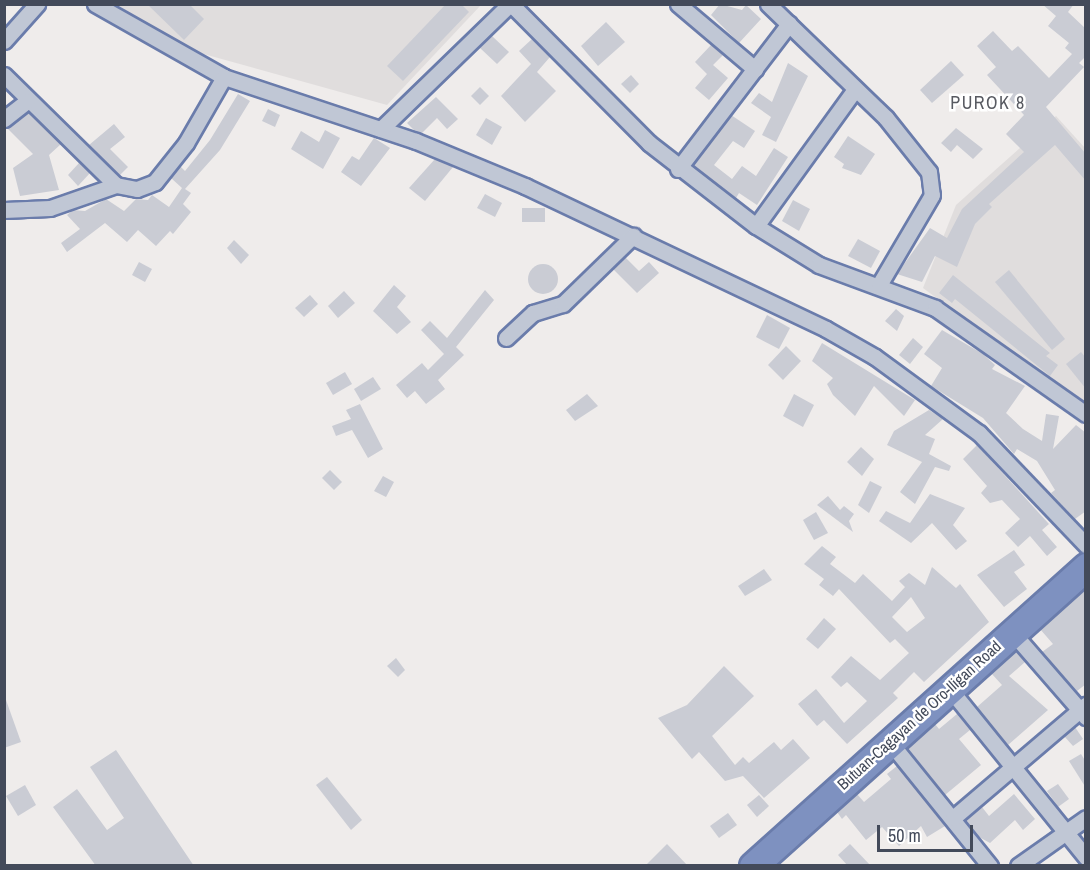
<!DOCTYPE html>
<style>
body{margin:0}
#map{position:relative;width:1090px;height:870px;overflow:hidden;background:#efeceb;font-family:"Archivo Narrow",sans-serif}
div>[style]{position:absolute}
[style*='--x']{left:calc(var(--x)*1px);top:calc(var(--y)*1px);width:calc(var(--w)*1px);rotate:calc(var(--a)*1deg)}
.education>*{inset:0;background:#e0dddd}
.building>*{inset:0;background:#caccd4}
.round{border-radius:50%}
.roads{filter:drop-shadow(2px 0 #6a7cab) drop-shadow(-2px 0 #6a7cab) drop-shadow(0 2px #6a7cab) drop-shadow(0 -2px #6a7cab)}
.street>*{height:15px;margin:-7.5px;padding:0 7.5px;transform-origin:7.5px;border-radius:7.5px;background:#c0c7d5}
.highway>*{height:27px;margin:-13.5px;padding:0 13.5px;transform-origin:13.5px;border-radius:13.5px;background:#7e91c0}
span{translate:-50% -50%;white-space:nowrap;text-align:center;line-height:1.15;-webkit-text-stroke:5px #fff;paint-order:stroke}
.street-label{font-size:16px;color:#434a5a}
.neighbourhood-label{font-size:18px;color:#585a61;letter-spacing:1.5px}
.frame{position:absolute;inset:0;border:6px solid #434a5a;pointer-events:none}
.scale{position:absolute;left:877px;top:825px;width:96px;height:27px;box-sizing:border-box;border:3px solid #434a5a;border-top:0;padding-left:8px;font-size:18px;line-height:21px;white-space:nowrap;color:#434a5a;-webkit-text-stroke:4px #fff;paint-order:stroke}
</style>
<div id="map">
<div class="education">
<div style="clip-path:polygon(118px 5px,481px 5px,387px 105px,182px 48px)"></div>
<div style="clip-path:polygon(1056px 116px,1085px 148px,1085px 407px,923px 288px,956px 205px)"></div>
</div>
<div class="building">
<div style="clip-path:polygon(147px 4px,189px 4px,204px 19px,184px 40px)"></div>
<div style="clip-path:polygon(446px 4px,461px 4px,469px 12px,403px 81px,387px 66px)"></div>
<div style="clip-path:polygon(720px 4px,742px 10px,746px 5px,761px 19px,739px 43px,711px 15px)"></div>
<div style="clip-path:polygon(1042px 4px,1074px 4px,1068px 12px,1086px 29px,1086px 56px,1079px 63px,1084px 67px,1046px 107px,1086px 154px,1086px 181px,1055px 145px,989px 204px,992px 207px,975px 224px,957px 267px,935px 256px,922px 282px,897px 274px,930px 228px,947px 238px,962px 209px,1024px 152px,1006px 134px,1024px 115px,987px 75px,996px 67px,977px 46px,993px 31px,1012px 51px,1018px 46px,1049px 78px,1072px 54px,1065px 48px,1069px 43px,1048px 26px,1056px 16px)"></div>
<div style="clip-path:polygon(606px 22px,625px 42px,598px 66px,581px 46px)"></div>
<div style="clip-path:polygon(492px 36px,509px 52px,497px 64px,480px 48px)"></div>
<div style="clip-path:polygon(532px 39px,550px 57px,537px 72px,556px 91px,525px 122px,501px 96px,531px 64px,519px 51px)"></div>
<div style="clip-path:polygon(711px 45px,723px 55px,713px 65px,728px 78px,709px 100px,695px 88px,707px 74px,695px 62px)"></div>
<div style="clip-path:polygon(951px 61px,964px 75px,932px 103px,920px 90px)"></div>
<div style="clip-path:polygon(788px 63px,808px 76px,776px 142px,762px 135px,771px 117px,751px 103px,759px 93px,772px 102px)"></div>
<div style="clip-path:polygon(631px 75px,639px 84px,630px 93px,621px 84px)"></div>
<div style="clip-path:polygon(480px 87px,489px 96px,480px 105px,471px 96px)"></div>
<div style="clip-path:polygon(238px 94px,250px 101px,220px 150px,185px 189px,191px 193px,183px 204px,191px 212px,173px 234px,170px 231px,156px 246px,138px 230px,127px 242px,105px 223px,67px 252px,61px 243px,80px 229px,67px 215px,73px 210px,85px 211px,106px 199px,124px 211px,136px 199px,148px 200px,152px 195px,169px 207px,182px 188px,171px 178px,180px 166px,185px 171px,210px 140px)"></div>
<div style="clip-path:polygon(436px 97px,458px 119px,447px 129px,437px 118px,422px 133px,414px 130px,407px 123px)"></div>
<div style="clip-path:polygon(268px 109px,280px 115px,275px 127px,262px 121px)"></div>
<div style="clip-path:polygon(28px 112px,61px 144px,49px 155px,59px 190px,20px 196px,13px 168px,33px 154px,7px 128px)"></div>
<div style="clip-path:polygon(731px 115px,755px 131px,744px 148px,733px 141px,714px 165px,732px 179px,742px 166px,756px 176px,774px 148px,788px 157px,757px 205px,739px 193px,736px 198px,693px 165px)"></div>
<div style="clip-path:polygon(486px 118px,502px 127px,492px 145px,476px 135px)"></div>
<div style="clip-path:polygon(114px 124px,125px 137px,110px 149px,128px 167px,120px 175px,89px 145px)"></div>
<div style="clip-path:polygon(956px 128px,983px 149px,973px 159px,957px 145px,951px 152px,941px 143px)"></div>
<div style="clip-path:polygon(325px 130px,340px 138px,323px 169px,291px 149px,301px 131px,319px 142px)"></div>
<div style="clip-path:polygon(848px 136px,875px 154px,861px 175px,842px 168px,844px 164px,834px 157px)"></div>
<div style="clip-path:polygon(374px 138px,390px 148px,361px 186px,341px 172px,352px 156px,359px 160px)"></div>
<div style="clip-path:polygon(435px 159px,453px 167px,425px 201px,409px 188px)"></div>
<div style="clip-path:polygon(79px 163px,90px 173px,78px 186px,68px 175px)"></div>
<div style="clip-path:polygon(485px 194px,502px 203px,495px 217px,477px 208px)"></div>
<div style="clip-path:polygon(793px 200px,810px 209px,799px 231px,782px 221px)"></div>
<div style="clip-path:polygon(522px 208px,545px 208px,545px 222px,522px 222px)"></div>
<div style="clip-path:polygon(858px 239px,880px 251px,871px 268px,848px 256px)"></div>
<div style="clip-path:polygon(234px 240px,249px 255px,241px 264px,227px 248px)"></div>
<div style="clip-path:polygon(625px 257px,639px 271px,649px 262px,659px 273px,637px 293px,613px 269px)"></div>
<div style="clip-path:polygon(139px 262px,152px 269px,145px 282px,132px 275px)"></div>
<div class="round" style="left:528px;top:264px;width:30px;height:30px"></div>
<div style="clip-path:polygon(1009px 270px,1065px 339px,1052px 350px,995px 282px)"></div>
<div style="clip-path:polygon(953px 275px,1050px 353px,1046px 356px,1058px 365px,1050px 376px,955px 299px,952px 303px,939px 293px)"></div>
<div style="clip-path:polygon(394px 285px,406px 296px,397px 307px,411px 322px,397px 334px,373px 311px)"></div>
<div style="clip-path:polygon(485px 290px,494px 300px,456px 347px,464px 355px,438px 380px,445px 389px,426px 404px,415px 391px,407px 398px,396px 385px,422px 363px,428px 370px,444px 354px,421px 330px,430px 321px,447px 338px)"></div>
<div style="clip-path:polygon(344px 291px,355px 303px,338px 318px,328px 306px)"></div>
<div style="clip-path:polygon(310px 295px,318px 304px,304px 317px,295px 308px)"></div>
<div style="clip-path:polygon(896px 309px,904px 316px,897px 331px,885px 321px)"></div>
<div style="clip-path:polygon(767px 315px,790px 328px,779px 349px,756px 337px)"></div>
<div style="clip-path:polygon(942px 330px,983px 354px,995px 365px,992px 369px,1025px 386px,1006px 413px,1023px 429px,1042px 441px,1046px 414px,1059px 416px,1053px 449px,1076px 425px,1086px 433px,1086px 511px,1075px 519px,1051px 493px,1055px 490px,1037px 461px,1017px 449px,1014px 454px,983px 418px,931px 386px,942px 368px,924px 354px)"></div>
<div style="clip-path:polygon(913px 338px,923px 347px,910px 364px,899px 355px)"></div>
<div style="clip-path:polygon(822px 343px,915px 400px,904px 416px,874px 386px,855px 416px,833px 395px,827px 384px,833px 378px,812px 361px)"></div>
<div style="clip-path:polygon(786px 346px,801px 361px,783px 380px,768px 365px)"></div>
<div style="clip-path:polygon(1081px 352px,1086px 358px,1086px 389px,1066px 364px)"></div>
<div style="clip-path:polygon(345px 372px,352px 384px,333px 395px,326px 383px)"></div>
<div style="clip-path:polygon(373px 377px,381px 389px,361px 401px,354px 389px)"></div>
<div style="clip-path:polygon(587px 394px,598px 406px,575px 421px,566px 410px)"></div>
<div style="clip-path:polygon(794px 394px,814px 405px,803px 427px,783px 416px)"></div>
<div style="clip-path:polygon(360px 404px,383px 449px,368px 458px,352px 430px,336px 436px,332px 426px,351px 419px,346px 410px)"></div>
<div style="clip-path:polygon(929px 410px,943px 419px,925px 435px,935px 439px,929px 454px,951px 466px,949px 471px,935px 467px,915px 504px,900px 492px,922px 462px,887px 445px,894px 431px)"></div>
<div style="clip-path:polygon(977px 445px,1049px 524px,1042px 530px,1057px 547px,1047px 556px,1030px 536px,1018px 547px,1005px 533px,1020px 519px,1002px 500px,990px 503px,981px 493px,987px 486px,963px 459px)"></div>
<div style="clip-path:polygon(861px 447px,874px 459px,862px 476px,847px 462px)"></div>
<div style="clip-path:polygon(330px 470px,342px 482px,334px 490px,322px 478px)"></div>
<div style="clip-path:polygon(383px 476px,394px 482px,386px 497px,374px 491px)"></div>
<div style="clip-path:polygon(870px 481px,882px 487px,869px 513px,858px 505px)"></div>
<div style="clip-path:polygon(930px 494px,965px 508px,953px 525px,967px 541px,956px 550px,932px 523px,911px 543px,879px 521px,886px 511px,910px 523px)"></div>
<div style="clip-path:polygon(828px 496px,840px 510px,844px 506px,854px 514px,849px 521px,853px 532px,817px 505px)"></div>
<div style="clip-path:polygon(816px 512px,828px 533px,814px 540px,803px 520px)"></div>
<div style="clip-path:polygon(evenodd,822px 546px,836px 557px,830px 564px,855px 583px,863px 574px,892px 601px,905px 587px,899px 581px,909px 573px,925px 585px,932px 567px,956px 588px,960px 584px,989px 622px,924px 682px,914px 672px,893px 693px,898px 698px,847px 744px,824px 720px,817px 726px,798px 704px,816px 689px,844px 723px,867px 701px,847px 682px,841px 687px,831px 677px,851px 656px,880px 680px,909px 653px,895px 639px,890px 643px,839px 589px,833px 596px,819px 585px,824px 579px,804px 564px,822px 546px,911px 597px,925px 618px,907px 632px,892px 617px,911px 597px)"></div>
<div style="clip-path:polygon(1014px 550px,1025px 565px,1014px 572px,1027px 589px,1004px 607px,977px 575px)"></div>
<div style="clip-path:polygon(764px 569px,772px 580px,745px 596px,738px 586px)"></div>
<div style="clip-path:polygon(1086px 589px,1086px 684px,1077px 691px,1042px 652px,1053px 644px,1040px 629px)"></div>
<div style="clip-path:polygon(824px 618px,836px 629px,818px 649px,806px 639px)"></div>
<div style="clip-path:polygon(1016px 651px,1025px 662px,1009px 676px,1048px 710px,1008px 745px,977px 707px,1002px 685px,991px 673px)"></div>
<div style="clip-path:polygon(396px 658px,405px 670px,398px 677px,387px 666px)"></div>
<div style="clip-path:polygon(724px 666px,754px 696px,712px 736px,735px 765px,743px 757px,749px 763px,774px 742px,781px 750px,793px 739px,810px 758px,764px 798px,743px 776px,725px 781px,699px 752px,692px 759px,658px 718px,687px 705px)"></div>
<div style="clip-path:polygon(6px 700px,21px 742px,4px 748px,4px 701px)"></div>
<div style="clip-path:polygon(957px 714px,970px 730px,959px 739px,981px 765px,945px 795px,908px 748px,935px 724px,939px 729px)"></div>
<div style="clip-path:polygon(1075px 727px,1083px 739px,1073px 746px,1064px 736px)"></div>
<div style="clip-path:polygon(116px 750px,194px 866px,96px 866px,53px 807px,77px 789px,107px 830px,124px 818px,90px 767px)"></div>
<div style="clip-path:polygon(1081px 754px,1086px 762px,1086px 788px,1069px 761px)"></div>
<div style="clip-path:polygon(897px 766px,945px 826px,927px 837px,921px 826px,899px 846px,882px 827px,866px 840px,846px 815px,842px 819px,837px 812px,857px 794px,864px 802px,891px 779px,887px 774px)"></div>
<div style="clip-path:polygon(327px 777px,362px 820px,351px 830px,316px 785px)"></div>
<div style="clip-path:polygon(1058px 784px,1069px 799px,1058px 807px,1047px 791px)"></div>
<div style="clip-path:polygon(25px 785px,36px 805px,18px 816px,6px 796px)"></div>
<div style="clip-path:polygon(1014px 794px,1035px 819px,1023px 830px,1015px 820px,990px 843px,979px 837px,966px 820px,982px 807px,989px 816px)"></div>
<div style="clip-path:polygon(759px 795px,769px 806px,757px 817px,747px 805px)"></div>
<div style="clip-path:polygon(728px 813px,737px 825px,719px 838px,710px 826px)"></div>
<div style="clip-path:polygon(667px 844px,688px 866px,645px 866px)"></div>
<div style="clip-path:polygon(850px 844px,871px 866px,848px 866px,838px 855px)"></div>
</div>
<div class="roads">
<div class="street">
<div style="--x:95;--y:4;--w:148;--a:29.5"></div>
<div style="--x:224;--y:77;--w:202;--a:18.4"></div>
<div style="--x:416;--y:141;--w:118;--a:22.4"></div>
<div style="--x:525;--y:186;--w:333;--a:25.4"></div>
<div style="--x:826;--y:329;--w:56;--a:29.7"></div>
<div style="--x:875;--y:357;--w:129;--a:36.2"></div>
<div style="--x:979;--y:433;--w:155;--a:46.3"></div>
<div style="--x:511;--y:4;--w:196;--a:45.2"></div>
<div style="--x:649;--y:143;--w:135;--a:37.8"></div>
<div style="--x:756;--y:226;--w:74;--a:31.8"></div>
<div style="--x:819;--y:265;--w:124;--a:20.3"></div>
<div style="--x:935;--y:308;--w:184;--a:35.1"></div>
<div style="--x:678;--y:4;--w:101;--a:40.2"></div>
<div style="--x:768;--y:4;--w:164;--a:44"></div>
<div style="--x:886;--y:118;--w:69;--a:51.5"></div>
<div style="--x:929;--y:172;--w:23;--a:83"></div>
<div style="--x:932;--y:195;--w:104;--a:120.5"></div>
<div style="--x:4;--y:41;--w:50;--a:-48.3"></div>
<div style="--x:4;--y:75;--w:157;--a:44.5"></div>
<div style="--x:4;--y:119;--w:29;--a:-38"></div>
<div style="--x:381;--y:129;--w:180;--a:-44.1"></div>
<div style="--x:678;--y:169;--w:183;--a:-52.6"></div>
<div style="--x:4;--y:210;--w:46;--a:-2.5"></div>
<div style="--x:50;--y:208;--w:70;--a:-19.2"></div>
<div style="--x:116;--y:185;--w:21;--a:11"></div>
<div style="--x:137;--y:189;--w:19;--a:-21"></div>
<div style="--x:155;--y:182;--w:50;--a:-51.5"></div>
<div style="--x:186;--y:143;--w:76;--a:-60.1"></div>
<div style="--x:756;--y:226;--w:169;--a:-54.1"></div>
<div style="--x:506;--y:338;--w:37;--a:-43"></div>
<div style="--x:533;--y:313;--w:31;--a:-17"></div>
<div style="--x:563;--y:304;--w:98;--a:-44.2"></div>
<div style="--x:1012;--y:632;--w:113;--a:49"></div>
<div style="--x:949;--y:688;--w:218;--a:51"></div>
<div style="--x:889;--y:741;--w:161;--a:51.1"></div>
<div style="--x:953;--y:818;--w:175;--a:-40.4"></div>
<div style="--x:1018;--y:866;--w:83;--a:-35.2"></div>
</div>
<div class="highway">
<div style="--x:753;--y:866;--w:448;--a:-41.9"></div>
</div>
</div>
<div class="street-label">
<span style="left:919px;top:715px;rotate:-42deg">Butuan-Cagayan de Oro-Iligan Road</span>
</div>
<div class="neighbourhood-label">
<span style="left:988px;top:103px">PUROK 8</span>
</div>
<div class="frame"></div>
<div class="scale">50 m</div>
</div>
